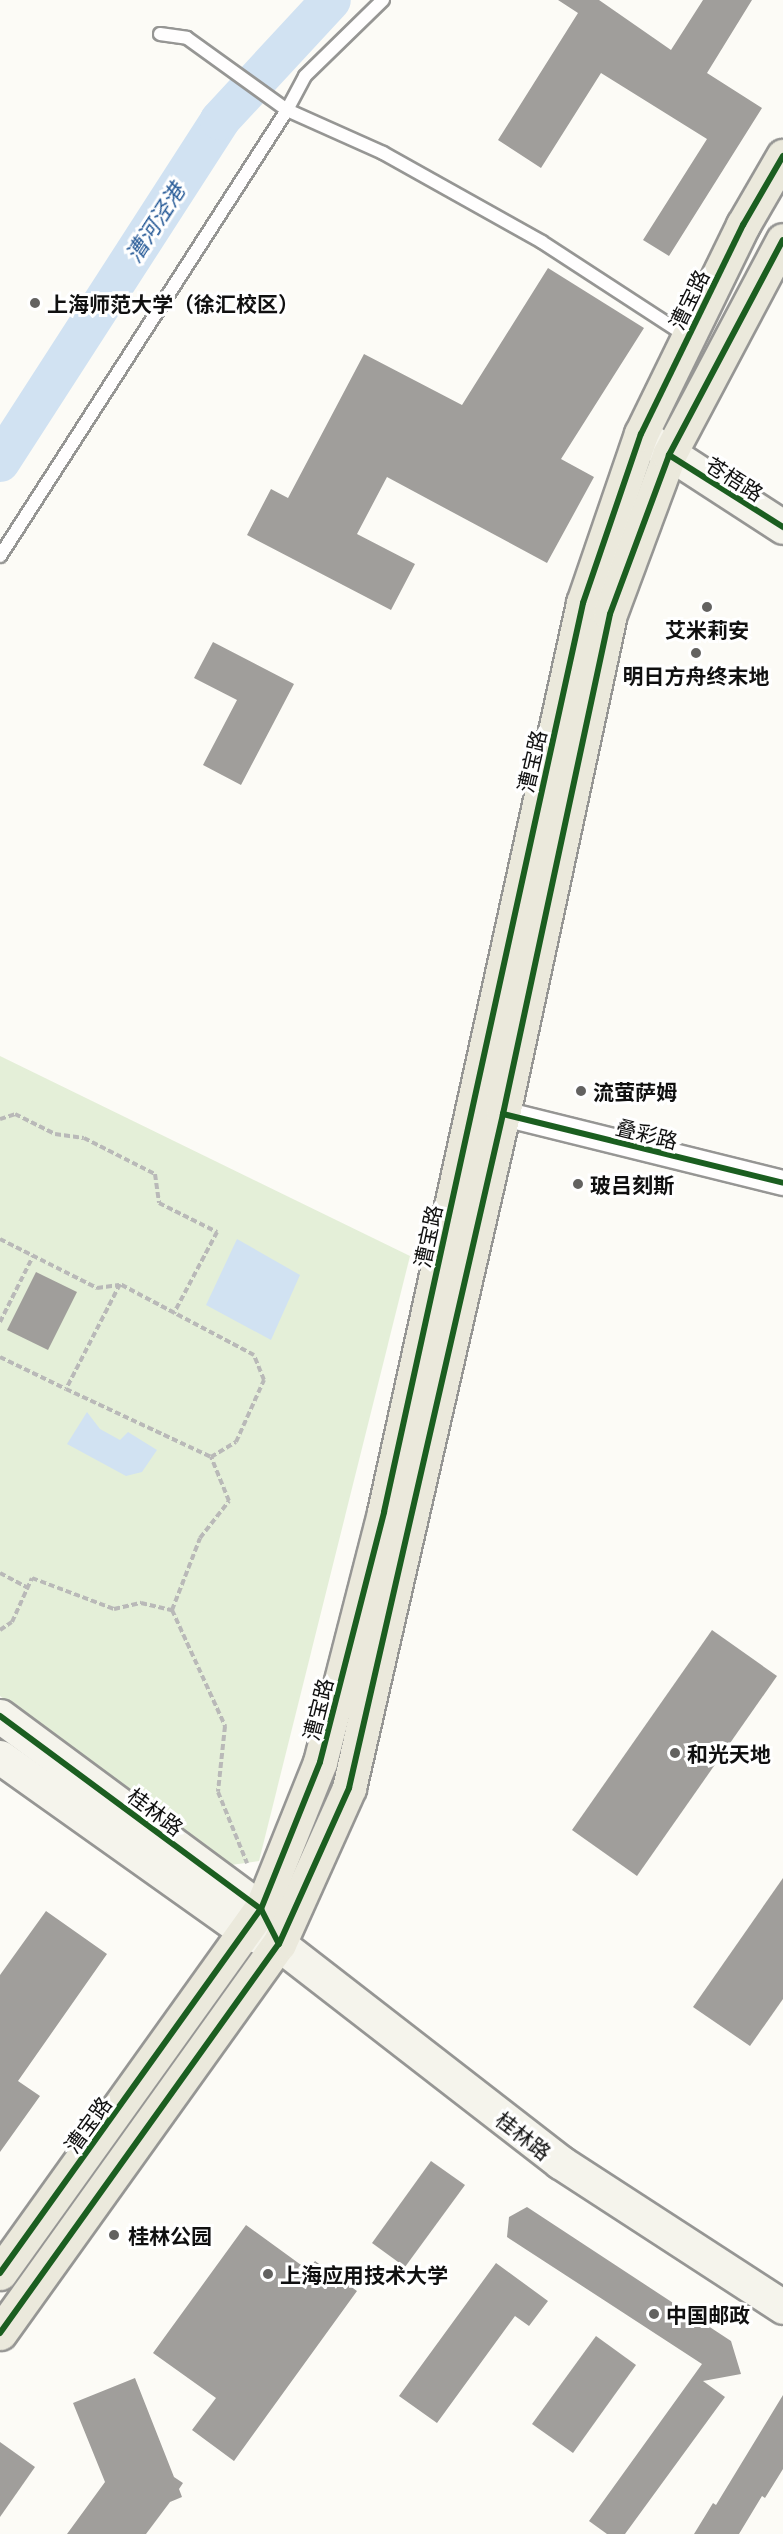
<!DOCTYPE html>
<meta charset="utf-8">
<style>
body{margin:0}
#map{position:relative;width:783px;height:2534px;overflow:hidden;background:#fcfbf6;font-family:Literata,"Noto Sans SC",serif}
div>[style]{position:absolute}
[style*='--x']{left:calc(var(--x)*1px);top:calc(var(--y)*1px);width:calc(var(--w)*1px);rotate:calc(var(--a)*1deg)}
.green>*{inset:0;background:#e4efd8}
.water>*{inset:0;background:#d1e2f2}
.river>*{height:40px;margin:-20px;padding:0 20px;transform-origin:20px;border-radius:20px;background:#d1e2f2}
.building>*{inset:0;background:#a09e9b}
.path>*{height:4px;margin-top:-2px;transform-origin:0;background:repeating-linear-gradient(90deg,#b9b9b8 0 6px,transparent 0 9px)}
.roads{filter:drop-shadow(2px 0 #969694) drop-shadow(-2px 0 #969694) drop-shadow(0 2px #969694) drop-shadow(0 -2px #969694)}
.lane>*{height:12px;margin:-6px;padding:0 6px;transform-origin:6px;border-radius:6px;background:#fffefe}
.street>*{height:24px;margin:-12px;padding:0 12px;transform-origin:12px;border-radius:12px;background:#fffefe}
.secondary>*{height:33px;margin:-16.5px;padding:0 16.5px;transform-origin:16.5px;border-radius:16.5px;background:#f5f4ec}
.primary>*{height:33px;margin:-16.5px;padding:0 16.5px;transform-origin:16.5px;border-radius:16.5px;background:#ebe9dc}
.cycleway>*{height:6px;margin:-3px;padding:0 3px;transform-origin:3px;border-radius:3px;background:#1b5e20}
.dots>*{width:16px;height:16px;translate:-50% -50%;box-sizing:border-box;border:3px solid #fff;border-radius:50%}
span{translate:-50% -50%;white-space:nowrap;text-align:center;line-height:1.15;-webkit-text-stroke:6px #fff;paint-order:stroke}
.street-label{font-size:21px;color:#101010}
.poi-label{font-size:21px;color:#101010;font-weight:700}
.left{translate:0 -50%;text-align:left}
.water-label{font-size:22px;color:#255996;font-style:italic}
</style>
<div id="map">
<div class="green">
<div style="clip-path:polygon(0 1056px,410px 1256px,259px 1861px,224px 1866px,0 1696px)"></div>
</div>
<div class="water">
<div style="clip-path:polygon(237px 1239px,300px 1275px,271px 1340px,206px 1305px)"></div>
<div style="clip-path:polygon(87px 1412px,100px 1429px,120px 1440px,128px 1432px,157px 1450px,142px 1472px,126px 1476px,67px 1444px)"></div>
</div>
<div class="river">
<div style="--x:0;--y:462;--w:407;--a:-57.2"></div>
<div style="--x:220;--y:120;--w:163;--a:-47.2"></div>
</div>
<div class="building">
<div style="clip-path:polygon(558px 0,599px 0,671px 50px,703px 0,752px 0,707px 73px,762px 108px,669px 256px,643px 240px,707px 139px,601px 73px,541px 168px,498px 140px,578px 13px)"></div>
<div style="clip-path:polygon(548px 268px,644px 328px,561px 459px,594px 477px,547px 563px,387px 477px,357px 534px,415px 564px,391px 610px,247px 535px,271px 489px,288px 498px,364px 354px,462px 405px)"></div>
<div style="clip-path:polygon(213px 642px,294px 684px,241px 785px,203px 765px,237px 700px,194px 678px)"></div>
<div style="clip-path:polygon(36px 1272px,77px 1292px,48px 1350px,7px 1330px)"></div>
<div style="clip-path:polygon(712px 1630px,777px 1676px,637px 1876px,572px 1830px)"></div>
<div style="clip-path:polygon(783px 1878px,783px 1999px,750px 2046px,693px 2007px)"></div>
<div style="clip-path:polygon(46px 1911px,107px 1954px,18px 2081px,40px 2096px,0 2152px,0 1975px)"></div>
<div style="clip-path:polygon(431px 2161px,465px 2185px,405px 2267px,372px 2243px)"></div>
<div style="clip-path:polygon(527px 2207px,731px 2341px,741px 2374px,703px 2381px,725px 2397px,625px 2534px,607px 2534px,589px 2521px,702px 2364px,507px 2237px,509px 2217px)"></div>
<div style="clip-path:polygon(246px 2225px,308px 2270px,315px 2261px,357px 2291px,234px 2461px,192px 2430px,216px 2398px,153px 2353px)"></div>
<div style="clip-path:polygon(496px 2263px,548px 2301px,529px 2326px,515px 2316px,437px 2423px,399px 2396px)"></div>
<div style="clip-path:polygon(596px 2336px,636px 2365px,573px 2453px,532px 2424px)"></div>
<div style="clip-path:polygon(135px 2378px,174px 2477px,183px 2483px,179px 2489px,182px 2497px,170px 2502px,146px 2534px,67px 2534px,105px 2482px,73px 2403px)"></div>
<div style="clip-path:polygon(783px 2395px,783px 2469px,765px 2498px,762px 2496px,739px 2534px,694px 2534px,713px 2503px,716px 2505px)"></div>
<div style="clip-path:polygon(0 2442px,35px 2467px,0 2517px)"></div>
</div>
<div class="path">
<div style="--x:0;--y:1119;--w:16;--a:-18"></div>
<div style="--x:15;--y:1114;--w:45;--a:26.6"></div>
<div style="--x:55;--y:1134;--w:29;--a:8"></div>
<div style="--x:84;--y:1138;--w:80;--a:26.9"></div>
<div style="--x:155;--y:1174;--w:29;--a:82"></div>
<div style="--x:159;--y:1203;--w:65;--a:26.6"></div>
<div style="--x:217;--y:1232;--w:92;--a:118"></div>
<div style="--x:0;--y:1239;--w:109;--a:26.8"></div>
<div style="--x:97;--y:1288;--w:22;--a:-8"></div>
<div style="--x:0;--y:1322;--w:74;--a:-63.4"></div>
<div style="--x:0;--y:1357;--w:73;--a:25.9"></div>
<div style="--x:66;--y:1389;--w:160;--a:25.1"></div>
<div style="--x:211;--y:1457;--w:29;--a:-31"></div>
<div style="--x:236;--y:1442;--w:68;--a:-65.7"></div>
<div style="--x:264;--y:1380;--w:27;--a:-112"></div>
<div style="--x:254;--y:1355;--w:152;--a:-152.1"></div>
<div style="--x:120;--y:1284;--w:118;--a:117.2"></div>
<div style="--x:0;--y:1573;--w:32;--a:28"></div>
<div style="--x:172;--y:1610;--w:128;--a:65.4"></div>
<div style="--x:225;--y:1726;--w:66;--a:96.1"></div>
<div style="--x:218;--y:1792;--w:77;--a:67.8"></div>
<div style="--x:0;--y:1630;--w:14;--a:-34"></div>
<div style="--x:12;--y:1622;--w:48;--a:-65.6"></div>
<div style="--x:32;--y:1578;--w:88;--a:20.7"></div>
<div style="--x:114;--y:1609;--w:28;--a:-13"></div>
<div style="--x:141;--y:1603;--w:32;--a:13"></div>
<div style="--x:172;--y:1610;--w:77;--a:-68.7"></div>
<div style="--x:200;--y:1538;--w:47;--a:-51.9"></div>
<div style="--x:229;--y:1501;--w:48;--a:-112.2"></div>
</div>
<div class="roads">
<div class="lane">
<div style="--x:160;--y:34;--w:27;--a:8"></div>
<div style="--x:187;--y:38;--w:123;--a:35.8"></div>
<div style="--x:287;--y:110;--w:38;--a:-62"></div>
<div style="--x:305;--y:76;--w:109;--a:-44.3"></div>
<div style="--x:0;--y:556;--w:530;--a:-57.24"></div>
<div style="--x:287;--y:110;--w:105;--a:24.1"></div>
<div style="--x:383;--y:153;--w:182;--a:29.2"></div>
<div style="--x:542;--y:242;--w:174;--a:33.1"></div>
</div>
<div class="street">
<div style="--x:488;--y:1110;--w:304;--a:13.9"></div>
</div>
<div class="secondary">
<div style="--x:646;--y:438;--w:163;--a:33"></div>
<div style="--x:0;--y:1716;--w:325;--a:36.5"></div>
<div style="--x:261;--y:1909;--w:28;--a:63"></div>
<div style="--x:0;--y:1757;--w:302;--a:35.4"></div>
<div style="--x:246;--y:1932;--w:35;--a:20"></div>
<div style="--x:279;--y:1944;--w:356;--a:37.8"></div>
<div style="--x:560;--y:2162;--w:266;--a:33"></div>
</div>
<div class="primary">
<div style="--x:0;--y:2273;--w:448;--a:-54.4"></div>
<div style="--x:261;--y:1909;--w:158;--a:-68.1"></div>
<div style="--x:320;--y:1762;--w:258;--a:-75.6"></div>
<div style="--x:384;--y:1512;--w:931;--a:-77.65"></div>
<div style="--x:583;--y:603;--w:179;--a:-71.1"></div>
<div style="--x:641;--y:434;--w:233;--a:-64"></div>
<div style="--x:743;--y:225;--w:80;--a:-59.9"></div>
<div style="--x:0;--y:2333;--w:479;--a:-54.4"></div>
<div style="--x:279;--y:1944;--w:171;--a:-65.8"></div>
<div style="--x:349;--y:1788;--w:691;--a:-77.13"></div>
<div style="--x:503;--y:1114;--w:511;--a:-77.92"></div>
<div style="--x:610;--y:614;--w:170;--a:-69.6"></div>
<div style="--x:669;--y:455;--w:243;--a:-62.1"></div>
</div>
</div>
<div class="cycleway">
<div style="--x:669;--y:455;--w:135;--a:32.3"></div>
<div style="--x:503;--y:1114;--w:288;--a:13.8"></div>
<div style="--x:0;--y:1716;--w:325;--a:36.5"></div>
<div style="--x:261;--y:1909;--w:39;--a:63"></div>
<div style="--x:0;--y:2273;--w:448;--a:-54.4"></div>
<div style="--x:261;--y:1909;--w:158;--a:-68.1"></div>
<div style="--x:320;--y:1762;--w:258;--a:-75.6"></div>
<div style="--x:384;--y:1512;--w:931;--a:-77.65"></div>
<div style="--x:583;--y:603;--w:179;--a:-71.1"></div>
<div style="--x:641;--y:434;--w:233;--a:-64"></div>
<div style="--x:743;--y:225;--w:80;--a:-59.9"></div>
<div style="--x:0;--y:2333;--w:479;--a:-54.4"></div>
<div style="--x:279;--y:1944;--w:171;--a:-65.8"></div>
<div style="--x:349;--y:1788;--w:691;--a:-77.13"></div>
<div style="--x:503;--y:1114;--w:511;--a:-77.92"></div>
<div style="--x:610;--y:614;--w:170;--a:-69.6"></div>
<div style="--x:669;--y:455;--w:243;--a:-62.1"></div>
</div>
<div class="dots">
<div style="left:35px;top:303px;background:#636260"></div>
<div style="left:707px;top:607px;background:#636260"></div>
<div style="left:696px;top:653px;background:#636260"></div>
<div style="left:581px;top:1091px;background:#636260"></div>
<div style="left:578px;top:1184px;background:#636260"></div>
<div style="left:675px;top:1753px;background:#636260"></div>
<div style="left:114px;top:2235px;background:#636260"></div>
<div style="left:268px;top:2274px;background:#636260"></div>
<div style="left:654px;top:2314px;background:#636260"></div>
</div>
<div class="street-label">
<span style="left:688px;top:299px;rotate:-64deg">漕宝路</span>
<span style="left:735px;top:478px;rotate:32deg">苍梧路</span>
<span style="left:531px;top:761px;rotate:-77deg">漕宝路</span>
<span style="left:647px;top:1133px;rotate:14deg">叠彩路</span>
<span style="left:427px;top:1236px;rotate:-78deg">漕宝路</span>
<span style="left:317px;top:1709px;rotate:-76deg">漕宝路</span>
<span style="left:156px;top:1811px;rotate:37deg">桂林路</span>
<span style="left:87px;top:2124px;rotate:-54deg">漕宝路</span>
<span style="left:524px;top:2135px;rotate:38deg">桂林路</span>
</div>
<div class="poi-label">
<span class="left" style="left:47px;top:303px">上海师范大学（徐汇校区）</span>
<span style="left:707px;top:629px">艾米莉安</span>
<span style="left:696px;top:675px">明日方舟终末地</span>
<span class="left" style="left:593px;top:1091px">流萤萨姆</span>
<span class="left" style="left:590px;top:1184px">玻吕刻斯</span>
<span class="left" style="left:687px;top:1753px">和光天地</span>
<span class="left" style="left:128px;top:2235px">桂林公园</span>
<span class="left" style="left:280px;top:2274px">上海应用技术大学</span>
<span class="left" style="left:666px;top:2314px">中国邮政</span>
</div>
<div class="water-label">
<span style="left:154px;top:222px;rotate:-57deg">漕河泾港</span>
</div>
</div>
